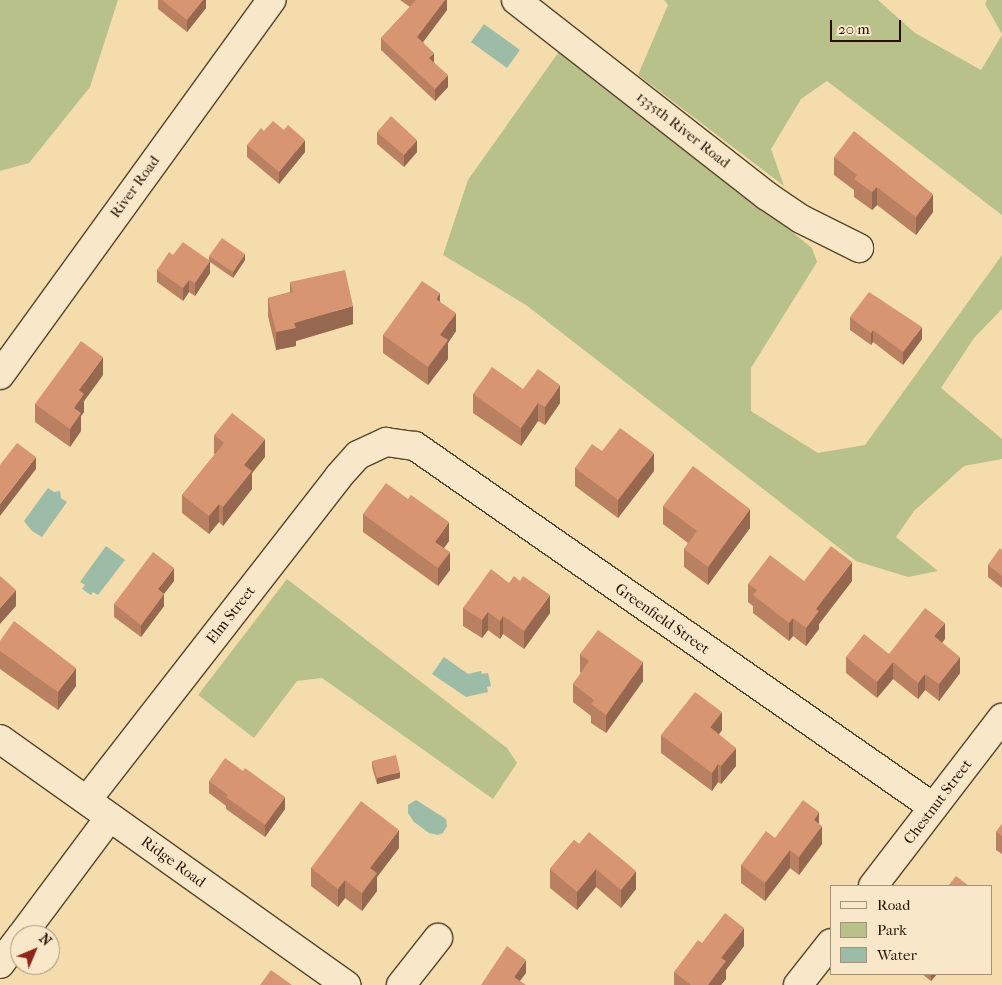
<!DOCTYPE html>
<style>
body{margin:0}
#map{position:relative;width:1002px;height:985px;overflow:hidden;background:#f4dcac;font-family:"IM FELL French Canon",serif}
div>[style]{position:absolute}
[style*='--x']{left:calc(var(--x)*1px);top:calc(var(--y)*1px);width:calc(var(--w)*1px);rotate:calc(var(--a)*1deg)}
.green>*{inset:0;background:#b9c18b}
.water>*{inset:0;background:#9cbca7}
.roads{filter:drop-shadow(1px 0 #58442c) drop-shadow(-1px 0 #58442c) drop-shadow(0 1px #58442c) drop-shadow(0 -1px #58442c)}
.minor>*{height:28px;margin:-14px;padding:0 14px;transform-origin:14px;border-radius:14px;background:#f8e8c9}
.wall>*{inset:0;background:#ba8062}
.shaded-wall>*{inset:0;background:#976850}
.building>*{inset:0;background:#d89572}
span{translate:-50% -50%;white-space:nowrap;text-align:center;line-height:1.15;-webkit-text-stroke:4px #f8e8c9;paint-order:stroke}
.street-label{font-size:15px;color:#241101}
.legend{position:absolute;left:830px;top:885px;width:162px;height:90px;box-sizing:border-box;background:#f8e8c9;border:1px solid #a39279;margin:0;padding:6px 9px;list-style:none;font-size:15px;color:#241101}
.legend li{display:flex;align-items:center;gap:10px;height:25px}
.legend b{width:25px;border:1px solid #a39279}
.north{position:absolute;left:10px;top:925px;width:50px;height:50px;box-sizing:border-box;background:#f8e8c9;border:1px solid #a39279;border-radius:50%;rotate:45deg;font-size:14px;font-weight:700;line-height:20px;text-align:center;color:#241101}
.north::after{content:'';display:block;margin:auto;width:18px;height:22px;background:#8f2418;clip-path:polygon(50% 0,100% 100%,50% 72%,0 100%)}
.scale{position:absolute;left:830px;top:20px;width:71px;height:22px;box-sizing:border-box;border:2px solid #241101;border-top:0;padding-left:6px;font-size:15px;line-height:18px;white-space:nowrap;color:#241101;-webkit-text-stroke:4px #f8e8c9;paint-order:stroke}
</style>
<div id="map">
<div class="green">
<div style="clip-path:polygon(0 0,118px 0,90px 87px,29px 163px,0 171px)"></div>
<div style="clip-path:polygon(664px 0,878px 0,915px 33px,981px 70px,1002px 35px,1002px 215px,827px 81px,801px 99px,771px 149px,784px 186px,638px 75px,668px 5px)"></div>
<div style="clip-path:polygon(987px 0,1002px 0,1002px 34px,985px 4px)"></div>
<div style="clip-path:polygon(563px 46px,812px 248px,817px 262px,751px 368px,751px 411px,818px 453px,865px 445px,1002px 255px,1002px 309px,974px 338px,941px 388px,1002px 439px,1002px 459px,964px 466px,914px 511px,896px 537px,938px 571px,908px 577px,856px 561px,526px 305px,443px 255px,468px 180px)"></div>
<div style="clip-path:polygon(287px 579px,507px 748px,517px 763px,493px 799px,322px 678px,297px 681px,254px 738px,198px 695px)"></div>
</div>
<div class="water">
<div style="clip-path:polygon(484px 24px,520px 50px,507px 68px,471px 42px)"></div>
<div style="clip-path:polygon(48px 488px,54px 492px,60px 491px,61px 498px,67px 502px,42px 537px,32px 531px,24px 521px)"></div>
<div style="clip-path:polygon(106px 546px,125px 560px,98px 595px,93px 592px,91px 595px,82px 589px,85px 585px,80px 582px)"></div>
<div style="clip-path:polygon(444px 657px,468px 674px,481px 671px,482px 674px,488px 673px,491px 686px,487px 687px,488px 692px,466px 697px,432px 674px)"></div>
<div style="clip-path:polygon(416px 800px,446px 819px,447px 826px,443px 833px,438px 835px,429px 833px,414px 822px,408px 813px,408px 805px)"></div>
</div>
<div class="roads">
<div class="minor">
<div style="--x:516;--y:0;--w:318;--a:38"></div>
<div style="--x:767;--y:196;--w:41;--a:34.1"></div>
<div style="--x:801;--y:219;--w:65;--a:26.6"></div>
<div style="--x:0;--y:375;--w:463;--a:-54.1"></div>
<div style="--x:0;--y:739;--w:425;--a:35.4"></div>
<div style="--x:87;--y:800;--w:410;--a:-52.1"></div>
<div style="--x:339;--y:476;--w:28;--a:-48"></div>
<div style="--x:358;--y:455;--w:31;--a:-25"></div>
<div style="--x:386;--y:442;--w:29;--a:8"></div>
<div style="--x:415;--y:446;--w:631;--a:34.87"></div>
<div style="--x:873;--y:886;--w:212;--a:-52.5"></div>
<div style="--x:22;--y:935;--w:147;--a:-53.3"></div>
<div style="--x:0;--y:964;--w:34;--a:-53"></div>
<div style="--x:401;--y:985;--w:60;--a:-51.8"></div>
<div style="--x:798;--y:985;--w:53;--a:-51.8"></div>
</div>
</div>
<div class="wall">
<div style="clip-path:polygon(158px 0,206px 0,206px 8px,187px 32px,158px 9px)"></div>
<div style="clip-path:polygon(400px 0,447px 0,447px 10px,423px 42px,448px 87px,435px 101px,381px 50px,381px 38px,410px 7px)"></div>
<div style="clip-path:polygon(377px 132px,417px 152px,404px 167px,377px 144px)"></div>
<div style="clip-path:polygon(247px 145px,305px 152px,279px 184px,247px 157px)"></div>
<div style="clip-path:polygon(834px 157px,933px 212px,916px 235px,877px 205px,872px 210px,854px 197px,854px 190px,834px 175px)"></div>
<div style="clip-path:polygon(173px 255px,209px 260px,209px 256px,245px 260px,233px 278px,210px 262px,210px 273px,195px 296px,189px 292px,183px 301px,157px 282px,157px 270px)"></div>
<div style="clip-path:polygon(290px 282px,353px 324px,296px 341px,296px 346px,276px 350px,268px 316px,268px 298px,290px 292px)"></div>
<div style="clip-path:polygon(440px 301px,456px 331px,448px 343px,448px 359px,428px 385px,383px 353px,383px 335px)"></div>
<div style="clip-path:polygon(850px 317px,922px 339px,903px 365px,873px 342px,871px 345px,850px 330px)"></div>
<div style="clip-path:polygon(103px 375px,84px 401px,84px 412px,81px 416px,81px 431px,70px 447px,35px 422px,35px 404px)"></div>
<div style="clip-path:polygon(523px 389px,560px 403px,545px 425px,538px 421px,521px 446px,473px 413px,473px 394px)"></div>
<div style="clip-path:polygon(214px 435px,265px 457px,252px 473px,252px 489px,223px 526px,219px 522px,209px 534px,182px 513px,182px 495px,215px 454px,214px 454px)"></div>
<div style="clip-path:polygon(602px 451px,654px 471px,618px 518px,575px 486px,575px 468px)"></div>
<div style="clip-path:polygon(663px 506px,750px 528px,708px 585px,684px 567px,684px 549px,688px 543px,663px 524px)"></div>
<div style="clip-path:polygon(363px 514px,449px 541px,444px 548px,450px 570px,438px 586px,363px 532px)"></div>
<div style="clip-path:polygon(1002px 550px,1002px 588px,988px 577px,988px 565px)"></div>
<div style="clip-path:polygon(174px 581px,164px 594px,164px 606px,141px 637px,114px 617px,114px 604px)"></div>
<div style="clip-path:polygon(804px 581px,852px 581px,819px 624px,819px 629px,806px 646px,793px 636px,789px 641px,753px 613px,753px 606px,748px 602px,748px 584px)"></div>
<div style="clip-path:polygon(463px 608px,550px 613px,524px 649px,503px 634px,500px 639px,488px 630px,482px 638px,463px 626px)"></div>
<div style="clip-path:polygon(945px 639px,942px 642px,960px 673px,939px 701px,925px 690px,918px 699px,893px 679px,877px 698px,846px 673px,846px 657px,889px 654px)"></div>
<div style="clip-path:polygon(0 641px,76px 686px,58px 710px,0 669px)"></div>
<div style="clip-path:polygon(580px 654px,643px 681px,606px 733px,591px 723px,591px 716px,573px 702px,573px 684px,581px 673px,580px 672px)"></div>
<div style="clip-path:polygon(722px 730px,719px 734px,736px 766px,721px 784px,718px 782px,712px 791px,661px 753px,661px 735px)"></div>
<div style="clip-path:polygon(372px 761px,400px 778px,377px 784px,372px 767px)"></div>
<div style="clip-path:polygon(209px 781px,285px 809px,265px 837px,226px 809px,226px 806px,209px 793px)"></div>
<div style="clip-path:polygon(819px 824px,822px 844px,799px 875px,790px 868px,765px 901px,741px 883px,741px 865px,775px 838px)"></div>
<div style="clip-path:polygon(1002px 824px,1002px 854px,996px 850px,996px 832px)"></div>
<div style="clip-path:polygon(574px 840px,636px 889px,621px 908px,596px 887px,577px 910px,550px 888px,550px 869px)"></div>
<div style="clip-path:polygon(399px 848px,377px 877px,377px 891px,362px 911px,345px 898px,338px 907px,311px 886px,311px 868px)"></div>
<div style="clip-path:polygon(702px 943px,744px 946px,726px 970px,726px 979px,721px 985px,674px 985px,674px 972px)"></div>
<div style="clip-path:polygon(922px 974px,937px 974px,931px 981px)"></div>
</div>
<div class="shaded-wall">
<div style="clip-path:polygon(203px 0,206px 0,206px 8px,187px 32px,187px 20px)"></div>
<div style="clip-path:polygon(445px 0,447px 0,447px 10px,417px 50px,417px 37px)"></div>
<div style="clip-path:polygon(434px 53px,434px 65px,429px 58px)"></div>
<div style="clip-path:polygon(448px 75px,448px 87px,435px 101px,435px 89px)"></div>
<div style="clip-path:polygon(305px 140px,305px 152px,279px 184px,279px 172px)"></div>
<div style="clip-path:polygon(417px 140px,417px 152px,404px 167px,404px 155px)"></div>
<div style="clip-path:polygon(877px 187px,877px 205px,872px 210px,872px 192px)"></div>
<div style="clip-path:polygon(933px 194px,933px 212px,916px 235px,916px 217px)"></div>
<div style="clip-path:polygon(245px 254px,245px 260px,233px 278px,233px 272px)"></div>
<div style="clip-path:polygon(210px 261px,210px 273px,195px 296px,195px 283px)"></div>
<div style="clip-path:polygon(189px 280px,189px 292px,183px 301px,183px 288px)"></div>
<div style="clip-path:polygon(440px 293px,440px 311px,436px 299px)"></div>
<div style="clip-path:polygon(353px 306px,353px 324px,296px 341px,296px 346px,276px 350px,276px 332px,294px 323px)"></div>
<div style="clip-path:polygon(456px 313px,456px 331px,448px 343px,448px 359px,428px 385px,428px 367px,440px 335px)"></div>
<div style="clip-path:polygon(922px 327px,922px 339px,903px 365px,903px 352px)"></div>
<div style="clip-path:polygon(873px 330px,873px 342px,871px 345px,871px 333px)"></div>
<div style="clip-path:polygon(103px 357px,103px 375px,84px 401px,84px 412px,81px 416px,81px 431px,70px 447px,70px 429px,79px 390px)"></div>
<div style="clip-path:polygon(560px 385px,560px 403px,545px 425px,545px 407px)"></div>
<div style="clip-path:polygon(538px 403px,538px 421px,521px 446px,521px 428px)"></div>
<div style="clip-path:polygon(265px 439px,265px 457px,252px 473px,252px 489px,223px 526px,223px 507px,244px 465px)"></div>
<div style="clip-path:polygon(654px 453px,654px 471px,618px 518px,618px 500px)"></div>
<div style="clip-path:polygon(36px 457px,36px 469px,0 516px,0 504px)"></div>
<div style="clip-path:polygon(219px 504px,219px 522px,209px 534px,209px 516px)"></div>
<div style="clip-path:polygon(750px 509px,750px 528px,708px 585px,708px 567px)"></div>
<div style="clip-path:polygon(449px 522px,449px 541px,435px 560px,435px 542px)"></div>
<div style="clip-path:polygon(450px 552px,450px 570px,438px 586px,438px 568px)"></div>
<div style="clip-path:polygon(852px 562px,852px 581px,819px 624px,819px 629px,806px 646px,806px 628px,816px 609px)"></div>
<div style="clip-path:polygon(174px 568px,174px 581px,158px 601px,158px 589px)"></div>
<div style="clip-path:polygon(16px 590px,16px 606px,0 624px,0 608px)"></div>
<div style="clip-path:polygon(164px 594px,164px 606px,141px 637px,141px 625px)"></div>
<div style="clip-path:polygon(550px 595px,550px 613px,524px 649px,524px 631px)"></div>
<div style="clip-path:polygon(488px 612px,488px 630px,482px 638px,482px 620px)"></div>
<div style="clip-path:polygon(503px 616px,503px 634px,500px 639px,500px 621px)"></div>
<div style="clip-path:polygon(793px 618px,793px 636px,789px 641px,789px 623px)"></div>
<div style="clip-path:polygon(945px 623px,945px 639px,934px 652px,934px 636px)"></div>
<div style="clip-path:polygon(960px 657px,960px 673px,939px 701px,939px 684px)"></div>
<div style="clip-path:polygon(643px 662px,643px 681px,606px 733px,606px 715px)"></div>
<div style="clip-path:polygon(893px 662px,893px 679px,877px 698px,877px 682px)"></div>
<div style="clip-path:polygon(76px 668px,76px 686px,58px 710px,58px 692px)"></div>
<div style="clip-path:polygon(925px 674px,925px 690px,918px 699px,918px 683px)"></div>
<div style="clip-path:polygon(722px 712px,722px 730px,710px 746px,710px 727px)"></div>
<div style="clip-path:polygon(736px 748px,736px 766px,721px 784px,721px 766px)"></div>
<div style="clip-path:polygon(718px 764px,718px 782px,712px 791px,712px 773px)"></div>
<div style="clip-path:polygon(400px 772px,400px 778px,377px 784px,377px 778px)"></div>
<div style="clip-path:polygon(285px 797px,285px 809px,265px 837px,265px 825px)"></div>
<div style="clip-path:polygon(819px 812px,819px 830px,822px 826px,822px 844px,799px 875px,799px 857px,814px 820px)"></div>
<div style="clip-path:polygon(399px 830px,399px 848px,377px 877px,377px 891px,362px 911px,362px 893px,370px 868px)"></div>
<div style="clip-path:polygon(790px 850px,790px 868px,765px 901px,765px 883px)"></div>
<div style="clip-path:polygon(596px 869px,596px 887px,577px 910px,577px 892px)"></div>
<div style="clip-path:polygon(636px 871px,636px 889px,621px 908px,621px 890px)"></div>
<div style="clip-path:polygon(345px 880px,345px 898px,338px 907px,338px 889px)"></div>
<div style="clip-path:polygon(744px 928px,744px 946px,726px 970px,726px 979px,721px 985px,708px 985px,721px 958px)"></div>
<div style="clip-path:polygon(526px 960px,526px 973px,517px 985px,514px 977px)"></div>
<div style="clip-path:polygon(931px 974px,937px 974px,931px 981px)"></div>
</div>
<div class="building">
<div style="clip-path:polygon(162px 0,203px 0,187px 20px)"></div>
<div style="clip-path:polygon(416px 0,445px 0,417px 37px,434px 53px,429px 58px,448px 75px,435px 89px,381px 38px)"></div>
<div style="clip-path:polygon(391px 116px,417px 140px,404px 155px,377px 132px)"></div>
<div style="clip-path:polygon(273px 121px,284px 130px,288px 125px,305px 140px,279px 172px,247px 145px,261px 128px,264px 131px)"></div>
<div style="clip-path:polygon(854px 131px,933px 194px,916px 217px,877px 187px,872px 192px,854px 179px,857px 175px,834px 157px)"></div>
<div style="clip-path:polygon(222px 238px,245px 254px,233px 272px,209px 256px)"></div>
<div style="clip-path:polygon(183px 242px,210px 261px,195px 283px,189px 280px,183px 288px,157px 270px,169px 252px,173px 255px)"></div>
<div style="clip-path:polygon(345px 270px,353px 306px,294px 323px,296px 328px,276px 332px,268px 298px,293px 292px,290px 282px)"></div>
<div style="clip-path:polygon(422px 281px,440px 293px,436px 299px,456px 313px,440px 335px,448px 340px,428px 367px,383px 335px)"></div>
<div style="clip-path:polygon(869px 292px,922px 327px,903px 352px,873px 330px,871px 333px,850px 317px)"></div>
<div style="clip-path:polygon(81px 341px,103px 357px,79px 390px,84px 394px,74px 408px,81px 413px,70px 429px,35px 404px)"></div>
<div style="clip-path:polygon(492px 367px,523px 389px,538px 369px,560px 385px,545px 407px,538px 403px,521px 428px,473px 394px)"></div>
<div style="clip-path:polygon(232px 413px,265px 439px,244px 465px,252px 471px,223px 507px,219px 504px,209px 516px,182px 495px,224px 443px,214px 435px)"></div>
<div style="clip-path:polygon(620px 428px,654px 453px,618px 500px,575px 468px,592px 444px,602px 451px)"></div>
<div style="clip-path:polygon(17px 443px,36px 457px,0 504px,0 465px)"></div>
<div style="clip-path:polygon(693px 466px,750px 509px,708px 567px,684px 549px,697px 531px,663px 506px)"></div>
<div style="clip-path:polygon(386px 483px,408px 499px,411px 495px,449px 522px,435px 542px,450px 552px,438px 568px,363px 514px)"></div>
<div style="clip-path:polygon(831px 546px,852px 562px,816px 609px,819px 611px,806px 628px,793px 618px,789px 623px,753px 595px,757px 590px,748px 584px,770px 555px,804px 581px)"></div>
<div style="clip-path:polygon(1000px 548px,1002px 550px,1002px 576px,988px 565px)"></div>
<div style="clip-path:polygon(153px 552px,174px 568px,158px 589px,164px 594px,141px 625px,114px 604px)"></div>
<div style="clip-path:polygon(491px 569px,509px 583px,514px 576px,520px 581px,523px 576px,550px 595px,524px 631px,503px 616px,500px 621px,488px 612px,482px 620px,463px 608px)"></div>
<div style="clip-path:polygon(0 576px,16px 590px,0 608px)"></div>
<div style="clip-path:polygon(925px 608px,945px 623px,934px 636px,960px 657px,939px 684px,925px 674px,918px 683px,893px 662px,877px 682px,846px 657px,864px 634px,889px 654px)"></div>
<div style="clip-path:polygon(14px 621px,76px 668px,58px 692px,0 651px,0 641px)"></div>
<div style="clip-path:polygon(598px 630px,643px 662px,606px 715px,591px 704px,594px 700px,573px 684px,589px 661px,580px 654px)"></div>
<div style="clip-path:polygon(695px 692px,722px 712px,710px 727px,736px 748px,721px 766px,718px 764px,712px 773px,661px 735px)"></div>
<div style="clip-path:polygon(396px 755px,400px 772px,377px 778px,372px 761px)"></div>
<div style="clip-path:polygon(225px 758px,243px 771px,245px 768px,285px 797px,265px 825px,226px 797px,228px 795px,209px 781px)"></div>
<div style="clip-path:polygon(803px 800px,819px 812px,814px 820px,822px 826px,799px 857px,790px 850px,765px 883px,741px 865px,766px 831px,775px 838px)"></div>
<div style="clip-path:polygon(361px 801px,399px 830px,370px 868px,377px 873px,362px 893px,345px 880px,338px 889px,311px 868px)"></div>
<div style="clip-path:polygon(1002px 824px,1002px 836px,996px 832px)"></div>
<div style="clip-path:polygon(589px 832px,636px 871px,621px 890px,596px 869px,577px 892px,550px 869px,574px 840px,579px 844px)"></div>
<div style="clip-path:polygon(956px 876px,969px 886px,948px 886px)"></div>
<div style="clip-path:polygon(725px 913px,744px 928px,721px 958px,726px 961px,708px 985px,691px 985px,674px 972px,698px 940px,702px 943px)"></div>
<div style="clip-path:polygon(507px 946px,526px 960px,514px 977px,526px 985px,481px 985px)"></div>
<div style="clip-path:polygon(271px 970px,292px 985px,260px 985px)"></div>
</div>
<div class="street-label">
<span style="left:683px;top:130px;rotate:38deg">1335th River Road</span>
<span style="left:135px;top:187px;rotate:-54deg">River Road</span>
<span style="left:231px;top:615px;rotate:-52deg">Elm Street</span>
<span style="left:662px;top:619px;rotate:35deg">Greenfield Street</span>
<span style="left:938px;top:802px;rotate:-53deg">Chestnut Street</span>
<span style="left:173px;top:862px;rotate:36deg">Ridge Road</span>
</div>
<ul class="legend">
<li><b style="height:6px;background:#f8e8c9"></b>Road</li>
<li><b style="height:14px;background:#b9c18b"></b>Park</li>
<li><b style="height:14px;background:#9cbca7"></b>Water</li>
</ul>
<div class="north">N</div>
<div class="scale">20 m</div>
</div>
